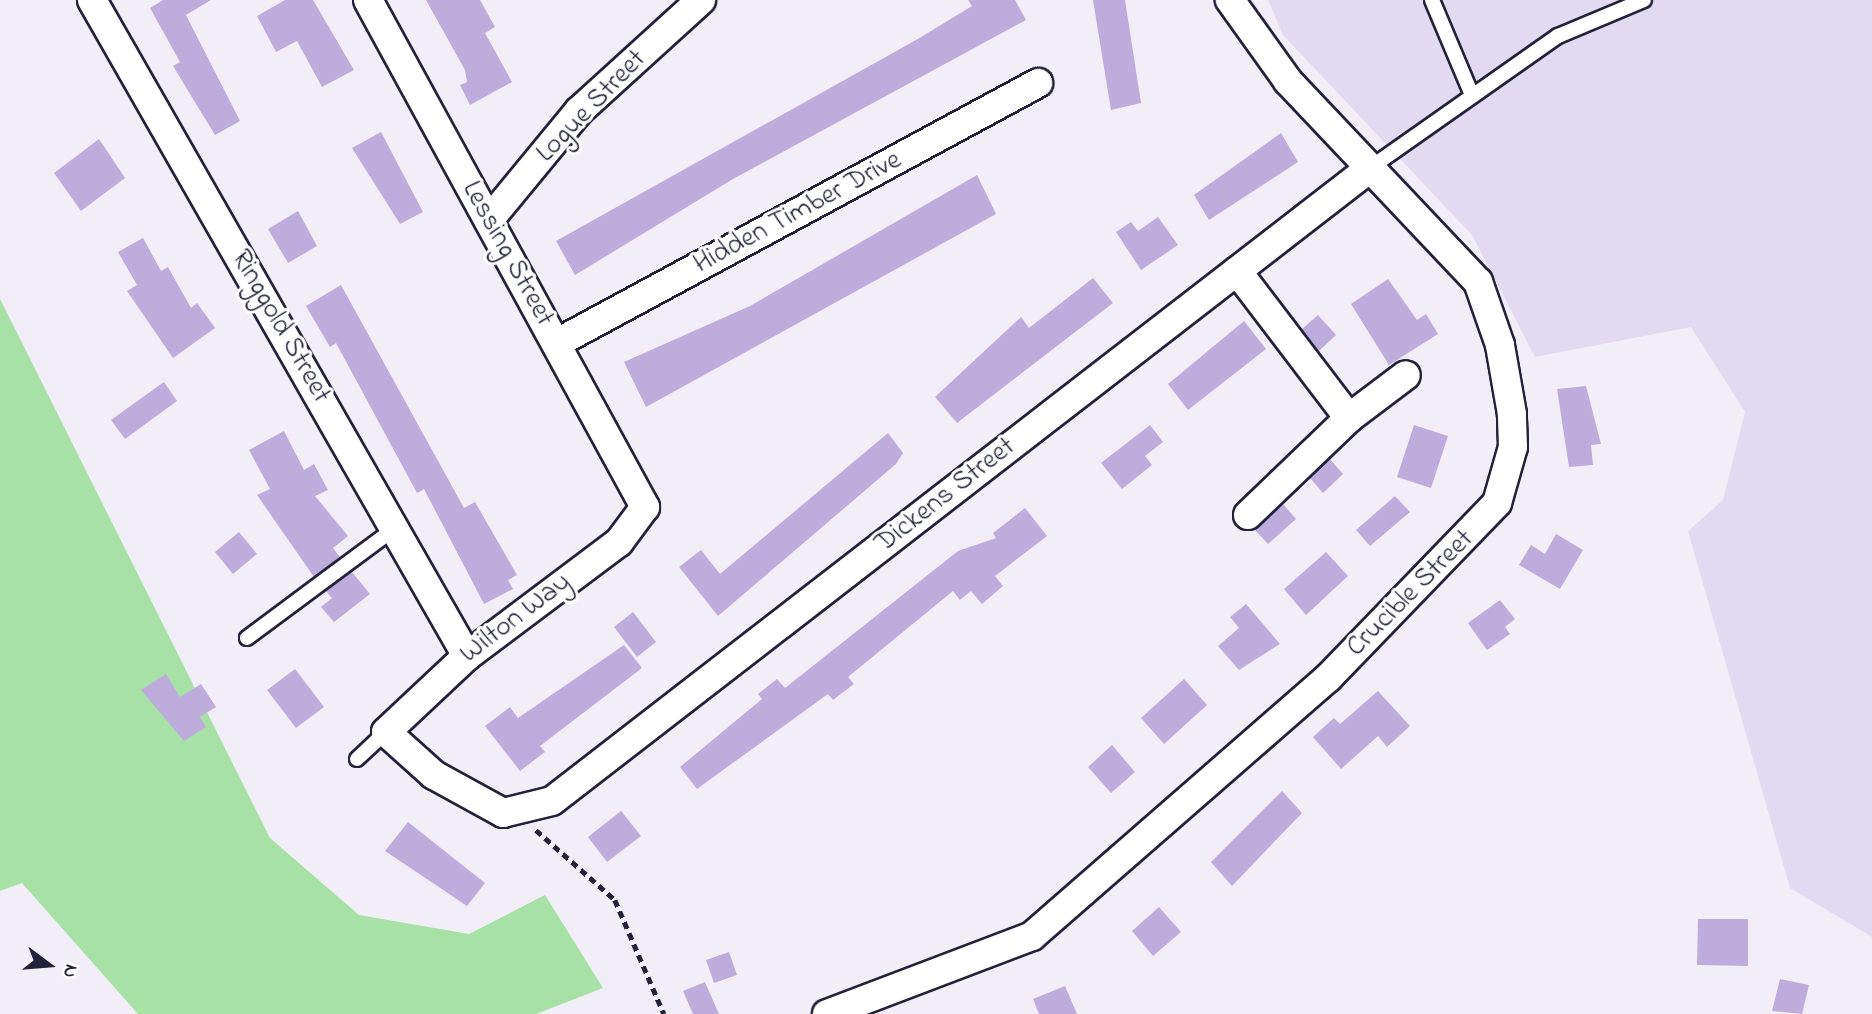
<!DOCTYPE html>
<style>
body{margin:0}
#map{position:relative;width:1872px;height:1014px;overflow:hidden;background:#f2eef8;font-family:"Indie Flower",sans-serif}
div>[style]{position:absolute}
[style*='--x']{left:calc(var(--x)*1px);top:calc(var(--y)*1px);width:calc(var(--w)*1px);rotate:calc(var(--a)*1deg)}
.built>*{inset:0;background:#e2daf0}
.green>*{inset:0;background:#a8e1a6}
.building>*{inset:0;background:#beacdc}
.path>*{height:4.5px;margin-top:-2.25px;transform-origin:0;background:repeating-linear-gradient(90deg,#22223b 0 7px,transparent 0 12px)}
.roads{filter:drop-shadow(2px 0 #22223b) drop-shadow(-2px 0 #22223b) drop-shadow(0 2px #22223b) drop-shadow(0 -2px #22223b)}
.service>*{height:14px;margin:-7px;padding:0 7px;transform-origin:7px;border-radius:7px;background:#fff}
.minor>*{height:28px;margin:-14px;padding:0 14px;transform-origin:14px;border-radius:14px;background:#fff}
span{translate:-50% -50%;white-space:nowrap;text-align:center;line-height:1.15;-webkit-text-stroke:6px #fff;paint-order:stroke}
.street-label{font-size:28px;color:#22223b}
.north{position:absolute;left:14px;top:930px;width:70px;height:70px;-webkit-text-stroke:5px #fff;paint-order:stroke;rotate:106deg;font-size:19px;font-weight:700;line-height:28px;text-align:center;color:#22223b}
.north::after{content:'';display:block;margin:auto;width:24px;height:32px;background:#22223b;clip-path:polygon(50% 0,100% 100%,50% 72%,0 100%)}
</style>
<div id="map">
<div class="built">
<div style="clip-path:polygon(1268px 0,1872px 0,1872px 937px,1790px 888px,1688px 531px,1723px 500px,1745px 412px,1691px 327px,1535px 357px,1472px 235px,1283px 35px)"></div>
</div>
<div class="green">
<div style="clip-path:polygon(0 299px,270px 838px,359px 915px,469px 934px,545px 895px,603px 988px,536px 1014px,138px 1014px,22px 883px,0 891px)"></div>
</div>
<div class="building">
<div style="clip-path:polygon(163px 0,211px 0,186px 15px,240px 121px,215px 135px,173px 66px,180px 62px,150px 8px)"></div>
<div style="clip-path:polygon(285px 0,313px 0,354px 70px,322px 87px,297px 41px,276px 52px,257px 16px)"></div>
<div style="clip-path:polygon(426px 0,480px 0,495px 27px,485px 33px,512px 82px,470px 105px,460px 85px,467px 82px,465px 70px)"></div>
<div style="clip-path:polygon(968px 0,1015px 0,1026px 20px,733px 179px,575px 275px,556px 241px,916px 40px,972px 6px)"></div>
<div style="clip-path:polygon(1093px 0,1125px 0,1141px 103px,1111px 110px)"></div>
<div style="clip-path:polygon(381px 132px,423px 212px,400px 224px,352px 148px)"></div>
<div style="clip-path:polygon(1281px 133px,1298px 162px,1209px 220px,1194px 195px)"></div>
<div style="clip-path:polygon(99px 139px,125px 178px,81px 211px,54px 173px)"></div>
<div style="clip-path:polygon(977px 175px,996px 214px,646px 407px,624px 362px,750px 306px)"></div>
<div style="clip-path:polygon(298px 211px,317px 246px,288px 263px,268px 229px)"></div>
<div style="clip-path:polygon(1158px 217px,1178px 245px,1141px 270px,1116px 232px,1131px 222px,1138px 231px)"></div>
<div style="clip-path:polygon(143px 238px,161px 271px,168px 267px,191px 308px,197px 303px,215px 328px,173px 358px,127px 291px,137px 285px,118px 252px)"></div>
<div style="clip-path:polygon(1093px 278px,1113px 303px,957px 423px,935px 397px,1021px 317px,1029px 328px)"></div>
<div style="clip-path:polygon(1388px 279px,1417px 320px,1426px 314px,1438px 334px,1389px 365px,1351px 304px)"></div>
<div style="clip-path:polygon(341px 285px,464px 508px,475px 502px,517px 575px,508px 580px,513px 589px,484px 604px,424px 489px,417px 493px,336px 343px,330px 347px,306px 306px)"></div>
<div style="clip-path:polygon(1318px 315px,1336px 335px,1319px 351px,1302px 329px)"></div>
<div style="clip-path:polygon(1244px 321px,1266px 349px,1188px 410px,1168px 384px)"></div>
<div style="clip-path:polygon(164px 382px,177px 401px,125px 439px,111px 420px)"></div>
<div style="clip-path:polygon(1586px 386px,1601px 444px,1591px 445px,1593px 465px,1569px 467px,1557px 389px)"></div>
<div style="clip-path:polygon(1150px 425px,1163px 442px,1145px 456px,1152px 465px,1122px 489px,1101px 463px)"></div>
<div style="clip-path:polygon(1414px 425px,1448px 436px,1431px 488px,1397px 477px)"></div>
<div style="clip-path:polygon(284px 431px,304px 470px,314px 464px,328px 490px,315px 496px,348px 536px,333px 548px,340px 557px,314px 577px,257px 495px,270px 489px,249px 450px)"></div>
<div style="clip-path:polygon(888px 433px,903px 453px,896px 464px,718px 616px,679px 567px,701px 550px,720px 574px)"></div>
<div style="clip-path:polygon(1330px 459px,1343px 474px,1323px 493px,1310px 478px)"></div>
<div style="clip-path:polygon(1395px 496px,1410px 512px,1370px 546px,1356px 530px)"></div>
<div style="clip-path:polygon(1283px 504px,1296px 519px,1268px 544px,1255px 530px)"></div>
<div style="clip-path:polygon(1025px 508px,1047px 536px,995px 576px,1003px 586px,982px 604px,971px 591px,960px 600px,953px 591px,848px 677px,854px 684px,833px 700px,828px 694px,697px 789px,680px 767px,762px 699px,758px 694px,777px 679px,785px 688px,958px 551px,996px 538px,993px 533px)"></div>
<div style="clip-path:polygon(239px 532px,257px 554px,233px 574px,215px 552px)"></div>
<div style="clip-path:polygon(1556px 534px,1583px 550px,1560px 589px,1519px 565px,1531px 545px,1545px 554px)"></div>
<div style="clip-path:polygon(1326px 552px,1348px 576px,1306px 615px,1284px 589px)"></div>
<div style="clip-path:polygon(352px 572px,370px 594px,334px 622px,321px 607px,332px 598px,326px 591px)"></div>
<div style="clip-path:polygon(1500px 600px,1515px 619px,1505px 627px,1510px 634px,1487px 650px,1468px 623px)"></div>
<div style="clip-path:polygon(1246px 604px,1280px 644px,1239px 670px,1218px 646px,1239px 628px,1230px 617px)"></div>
<div style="clip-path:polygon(633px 612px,656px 642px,637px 657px,614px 627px)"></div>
<div style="clip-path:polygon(624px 645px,642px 668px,540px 746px,545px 752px,520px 771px,485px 726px,510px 707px,518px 718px)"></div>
<div style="clip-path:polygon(295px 669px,324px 707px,296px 728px,267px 690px)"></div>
<div style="clip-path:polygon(166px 674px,180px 697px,201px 684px,216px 707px,200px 717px,206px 727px,184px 741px,141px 690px)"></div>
<div style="clip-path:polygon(1184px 679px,1207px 705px,1164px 744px,1141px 718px)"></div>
<div style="clip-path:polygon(1378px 691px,1410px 726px,1387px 747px,1378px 736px,1341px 769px,1313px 737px,1334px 718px,1340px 724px)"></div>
<div style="clip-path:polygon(1112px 745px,1135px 772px,1111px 793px,1088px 767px)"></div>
<div style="clip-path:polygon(1282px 791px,1302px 813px,1232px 886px,1211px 862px)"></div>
<div style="clip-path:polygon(621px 811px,641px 836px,607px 862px,588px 837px)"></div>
<div style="clip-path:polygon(408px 822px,485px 883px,467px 906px,385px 851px)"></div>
<div style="clip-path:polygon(1159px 907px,1181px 932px,1153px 956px,1132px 931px)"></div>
<div style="clip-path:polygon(1698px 919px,1748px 919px,1748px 966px,1697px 965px)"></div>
<div style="clip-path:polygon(729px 952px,737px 975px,714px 983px,706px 960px)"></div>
<div style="clip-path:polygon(1780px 979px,1809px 985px,1802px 1014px,1772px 1011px)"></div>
<div style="clip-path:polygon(705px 982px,719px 1014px,693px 1014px,683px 991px)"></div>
<div style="clip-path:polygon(1065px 986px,1077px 1014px,1039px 1014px,1033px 999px)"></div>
</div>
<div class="path">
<div style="--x:536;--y:830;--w:106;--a:41.5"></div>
<div style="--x:615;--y:900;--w:124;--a:66.7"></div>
</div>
<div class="roads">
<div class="service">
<div style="--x:1432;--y:0;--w:101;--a:67.2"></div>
<div style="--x:1370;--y:168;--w:230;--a:-35.1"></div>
<div style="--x:1558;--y:36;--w:93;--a:-22.7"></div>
<div style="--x:247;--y:638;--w:184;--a:-36.6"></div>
<div style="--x:357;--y:759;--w:40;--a:-43"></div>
</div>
<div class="minor">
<div style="--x:92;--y:0;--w:756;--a:60.25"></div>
<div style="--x:368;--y:0;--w:578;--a:61.35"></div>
<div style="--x:645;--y:507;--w:44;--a:126.6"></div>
<div style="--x:619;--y:542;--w:190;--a:143.1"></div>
<div style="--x:467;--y:656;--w:111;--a:136.8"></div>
<div style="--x:386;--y:732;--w:64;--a:41.9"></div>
<div style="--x:434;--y:775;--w:79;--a:28.8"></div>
<div style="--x:503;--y:813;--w:50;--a:-13.8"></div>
<div style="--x:552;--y:801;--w:1034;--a:-37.73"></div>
<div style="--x:489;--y:220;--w:141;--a:-50.5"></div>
<div style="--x:579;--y:111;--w:165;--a:-42.3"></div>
<div style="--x:1237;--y:271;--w:185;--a:52.7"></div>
<div style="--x:1349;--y:418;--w:71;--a:-37"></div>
<div style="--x:557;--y:343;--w:547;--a:-28.39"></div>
<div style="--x:1248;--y:515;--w:140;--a:-43.8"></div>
<div style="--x:827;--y:1014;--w:219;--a:-20.8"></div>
<div style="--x:1032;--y:936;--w:393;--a:-41.1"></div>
<div style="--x:1328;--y:678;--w:243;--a:-46"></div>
<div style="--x:1497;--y:503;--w:58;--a:-74.1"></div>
<div style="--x:1513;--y:447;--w:33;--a:-92"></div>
<div style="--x:1512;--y:414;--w:70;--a:-99.9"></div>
<div style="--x:1500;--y:345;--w:67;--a:-109.2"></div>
<div style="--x:1478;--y:282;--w:277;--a:-133.4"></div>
<div style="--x:1288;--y:81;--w:100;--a:-125.6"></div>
</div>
</div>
<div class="street-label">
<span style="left:592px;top:107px;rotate:-46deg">Logue Street</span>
<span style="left:798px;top:213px;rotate:-28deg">Hidden Timber Drive</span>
<span style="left:507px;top:254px;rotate:61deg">Lessing Street</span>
<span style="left:280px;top:327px;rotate:60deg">Ringgold Street</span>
<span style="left:946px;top:496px;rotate:-38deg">Dickens Street</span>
<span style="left:1411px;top:594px;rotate:-45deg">Crucible Street</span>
<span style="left:516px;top:619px;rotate:-37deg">Wilton Way</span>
</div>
<div class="north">N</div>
</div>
